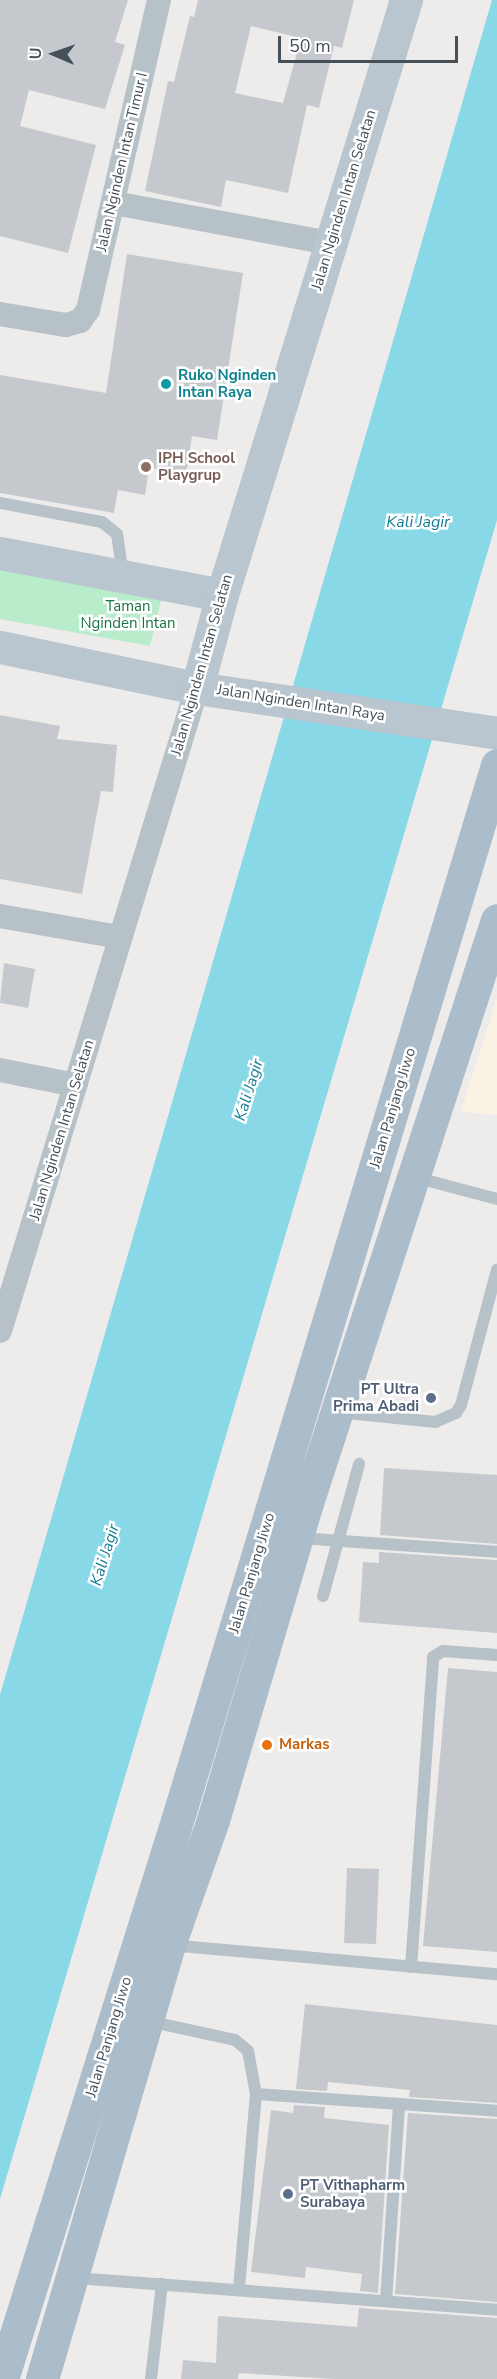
<!DOCTYPE html>
<style>
body{margin:0}
#map{position:relative;width:497px;height:2379px;overflow:hidden;background:#eeebeb;font-family:"Nunito Sans",sans-serif}
div>[style]{position:absolute}
[style*='--x']{left:calc(var(--x)*1px);top:calc(var(--y)*1px);width:calc(var(--w)*1px);rotate:calc(var(--a)*1deg)}
.commercial>*{inset:0;background:#faf2e3}
.green>*{inset:0;background:#b9eccb}
.water>*{inset:0;background:#88d8e8}
.building>*{inset:0;background:#c5c9ce}
.lane>*{height:12px;margin:-6px;padding:0 6px;transform-origin:6px;border-radius:6px;background:#b7c1c8}
.street>*{height:24px;margin:-12px;padding:0 12px;transform-origin:12px;border-radius:12px;background:#b7c1c8}
.secondary>*{height:33px;margin:-16.5px;padding:0 16.5px;transform-origin:16.5px;border-radius:16.5px;background:#b9c5cf}
.primary>*{height:33px;margin:-16.5px;padding:0 16.5px;transform-origin:16.5px;border-radius:16.5px;background:#abbcca}
.dots>*{width:16px;height:16px;translate:-50% -50%;box-sizing:border-box;border:3px solid #fff;border-radius:50%}
span{translate:-50% -50%;white-space:nowrap;text-align:center;line-height:1.15;-webkit-text-stroke:5px #fff;paint-order:stroke}
.street-label{font-size:15px;color:#455058}
.culture-label{font-size:15px;color:#0d838f;font-weight:700}
.left{translate:0 -50%;text-align:left}
.education-label{font-size:15px;color:#785e54;font-weight:700}
.park-label{font-size:15px;color:#197543}
.service-label{font-size:15px;color:#4e5e75;font-weight:700}
.right{translate:-100% -50%;text-align:right}
.food-label{font-size:15px;color:#c56008;font-weight:700}
.water-label{font-size:16px;color:#117c91;font-style:italic}
.north{position:absolute;left:24px;top:24px;width:60px;height:60px;-webkit-text-stroke:4px #fff;paint-order:stroke;rotate:272deg;font-size:16px;font-weight:700;line-height:24px;text-align:center;color:#455058}
.north::after{content:'';display:block;margin:auto;width:21px;height:27px;background:#455058;clip-path:polygon(50% 0,100% 100%,50% 72%,0 100%)}
.scale{position:absolute;left:278px;top:36px;width:180px;height:27px;box-sizing:border-box;border:3px solid #455058;border-top:0;padding-left:8px;font-size:18px;line-height:21px;white-space:nowrap;color:#455058;-webkit-text-stroke:4px #fff;paint-order:stroke}
</style>
<div id="map">
<div class="commercial">
<div style="clip-path:polygon(497px 998px,497px 1115px,461px 1112px)"></div>
</div>
<div class="green">
<div style="clip-path:polygon(0 565px,163px 592px,150px 646px,0 619px)"></div>
</div>
<div class="water">
<div style="clip-path:polygon(492px 0,497px 0,497px 520px,0 2199px,0 1695px)"></div>
</div>
<div class="building">
<div style="clip-path:polygon(0 0,128px 0,115px 42px,125px 45px,105px 109px,29px 90px,20px 126px,96px 145px,68px 253px,0 236px)"></div>
<div style="clip-path:polygon(evenodd,198px 0,354px 0,342px 48px,334px 46px,319px 108px,307px 105px,288px 193px,226px 180px,221px 207px,145px 191px,168px 81px,174px 82px,190px 16px,194px 17px,198px 0,251px 26px,301px 38px,283px 103px,235px 93px,251px 26px)"></div>
<div style="clip-path:polygon(127px 254px,243px 273px,217px 440px,192px 436px,186px 474px,149px 468px,145px 495px,118px 490px,114px 513px,0 493px,0 375px,106px 393px)"></div>
<div style="clip-path:polygon(0 715px,60px 726px,57px 739px,117px 745px,113px 792px,101px 791px,82px 894px,0 879px)"></div>
<div style="clip-path:polygon(4px 963px,35px 969px,28px 1008px,0 1003px)"></div>
<div style="clip-path:polygon(384px 1468px,497px 1475px,497px 1544px,380px 1535px)"></div>
<div style="clip-path:polygon(379px 1552px,497px 1560px,497px 1633px,359px 1622px,363px 1562px,379px 1563px)"></div>
<div style="clip-path:polygon(448px 1668px,497px 1672px,497px 1952px,423px 1946px)"></div>
<div style="clip-path:polygon(347px 1868px,379px 1869px,376px 1944px,344px 1943px)"></div>
<div style="clip-path:polygon(305px 2004px,497px 2025px,497px 2103px,409px 2097px,410px 2090px,328px 2082px,327px 2091px,296px 2089px)"></div>
<div style="clip-path:polygon(294px 2105px,325px 2107px,324px 2118px,389px 2125px,378px 2293px,360px 2291px,362px 2274px,306px 2267px,305px 2278px,251px 2272px,271px 2110px,293px 2113px)"></div>
<div style="clip-path:polygon(408px 2113px,497px 2119px,497px 2302px,395px 2294px)"></div>
<div style="clip-path:polygon(359px 2308px,497px 2318px,497px 2379px,334px 2379px,239px 2373px,238px 2379px,181px 2379px,183px 2360px,216px 2363px,218px 2316px,357px 2327px)"></div>
</div>
<div class="lane">
<div style="--x:0;--y:503;--w:104;--a:10.6"></div>
<div style="--x:102;--y:522;--w:19;--a:39"></div>
<div style="--x:117;--y:534;--w:41;--a:81.7"></div>
<div style="--x:414;--y:1177;--w:86;--a:14.8"></div>
<div style="--x:337;--y:1412;--w:99;--a:5.8"></div>
<div style="--x:435;--y:1422;--w:23;--a:-23"></div>
<div style="--x:456;--y:1413;--w:9;--a:-58"></div>
<div style="--x:461;--y:1405;--w:140;--a:-75.1"></div>
<div style="--x:299;--y:1538;--w:198;--a:4"></div>
<div style="--x:323;--y:1596;--w:137;--a:-74.7"></div>
<div style="--x:169;--y:1945;--w:329;--a:5.1"></div>
<div style="--x:411;--y:1967;--w:311;--a:-85.9"></div>
<div style="--x:433;--y:1657;--w:12;--a:-31"></div>
<div style="--x:443;--y:1651;--w:54;--a:4.2"></div>
<div style="--x:148;--y:2021;--w:89;--a:12.3"></div>
<div style="--x:235;--y:2040;--w:17;--a:40"></div>
<div style="--x:248;--y:2051;--w:44;--a:79.5"></div>
<div style="--x:256;--y:2094;--w:197;--a:95"></div>
<div style="--x:256;--y:2094;--w:242;--a:4"></div>
<div style="--x:75;--y:2278;--w:423;--a:4.3"></div>
<div style="--x:386;--y:2301;--w:197;--a:-86.2"></div>
<div style="--x:151;--y:2379;--w:96;--a:-83.4"></div>
</div>
<div class="street">
<div style="--x:114;--y:203;--w:220;--a:10.5"></div>
<div style="--x:0;--y:314;--w:67;--a:9.5"></div>
<div style="--x:66;--y:325;--w:15;--a:-16"></div>
<div style="--x:80;--y:321;--w:14;--a:-54"></div>
<div style="--x:88;--y:310;--w:318;--a:-77.1"></div>
<div style="--x:0;--y:916;--w:121;--a:10"></div>
<div style="--x:0;--y:1070;--w:77;--a:11.2"></div>
<div style="--x:0;--y:1331;--w:673;--a:-72.97"></div>
</div>
<div class="secondary">
<div style="--x:0;--y:553;--w:226;--a:10.7"></div>
<div style="--x:0;--y:647;--w:201;--a:11.8"></div>
<div style="--x:197;--y:688;--w:303;--a:8.5"></div>
<div style="--x:197;--y:688;--w:96;--a:-75"></div>
<div style="--x:222;--y:595;--w:623;--a:-72.82"></div>
</div>
<div class="primary">
<div style="--x:2;--y:2379;--w:595;--a:-72.6"></div>
<div style="--x:180;--y:1811;--w:1093;--a:-73.14"></div>
<div style="--x:42;--y:2379;--w:452;--a:-73.7"></div>
<div style="--x:169;--y:1945;--w:133;--a:-70.6"></div>
<div style="--x:213;--y:1820;--w:331;--a:-73.5"></div>
<div style="--x:307;--y:1503;--w:613;--a:-71.95"></div>
</div>
<div class="dots">
<div style="left:166px;top:384px;background:#0f9aa8"></div>
<div style="left:146px;top:467px;background:#8d6e63"></div>
<div style="left:431px;top:1398px;background:#5c6f8a"></div>
<div style="left:267px;top:1745px;background:#e8710a"></div>
<div style="left:288px;top:2194px;background:#5c6f8a"></div>
</div>
<div class="street-label">
<span style="left:122px;top:162px;rotate:-77deg">Jalan Nginden Intan Timur I</span>
<span style="left:344px;top:200px;rotate:-73deg">Jalan Nginden Intan Selatan</span>
<span style="left:202px;top:665px;rotate:-74deg">Jalan Nginden Intan Selatan</span>
<span style="left:301px;top:703px;rotate:9deg">Jalan Nginden Intan Raya</span>
<span style="left:393px;top:1108px;rotate:-73deg">Jalan Panjang Jiwo</span>
<span style="left:62px;top:1130px;rotate:-73deg">Jalan Nginden Intan Selatan</span>
<span style="left:252px;top:1573px;rotate:-73deg">Jalan Panjang Jiwo</span>
<span style="left:109px;top:2037px;rotate:-73deg">Jalan Panjang Jiwo</span>
</div>
<div class="culture-label">
<span class="left" style="left:178px;top:384px">Ruko Nginden<br>Intan Raya</span>
</div>
<div class="education-label">
<span class="left" style="left:158px;top:467px">IPH School<br>Playgrup</span>
</div>
<div class="park-label">
<span style="left:128px;top:615px">Taman<br>Nginden Intan</span>
</div>
<div class="service-label">
<span class="right" style="left:419px;top:1398px">PT Ultra<br>Prima Abadi</span>
<span class="left" style="left:300px;top:2194px">PT Vithapharm<br>Surabaya</span>
</div>
<div class="food-label">
<span class="left" style="left:279px;top:1745px">Markas</span>
</div>
<div class="water-label">
<span style="left:418px;top:522px">Kali Jagir</span>
<span style="left:249px;top:1090px;rotate:-73deg">Kali Jagir</span>
<span style="left:105px;top:1555px;rotate:-73deg">Kali Jagir</span>
</div>
<div class="north">U</div>
<div class="scale">50 m</div>
</div>
